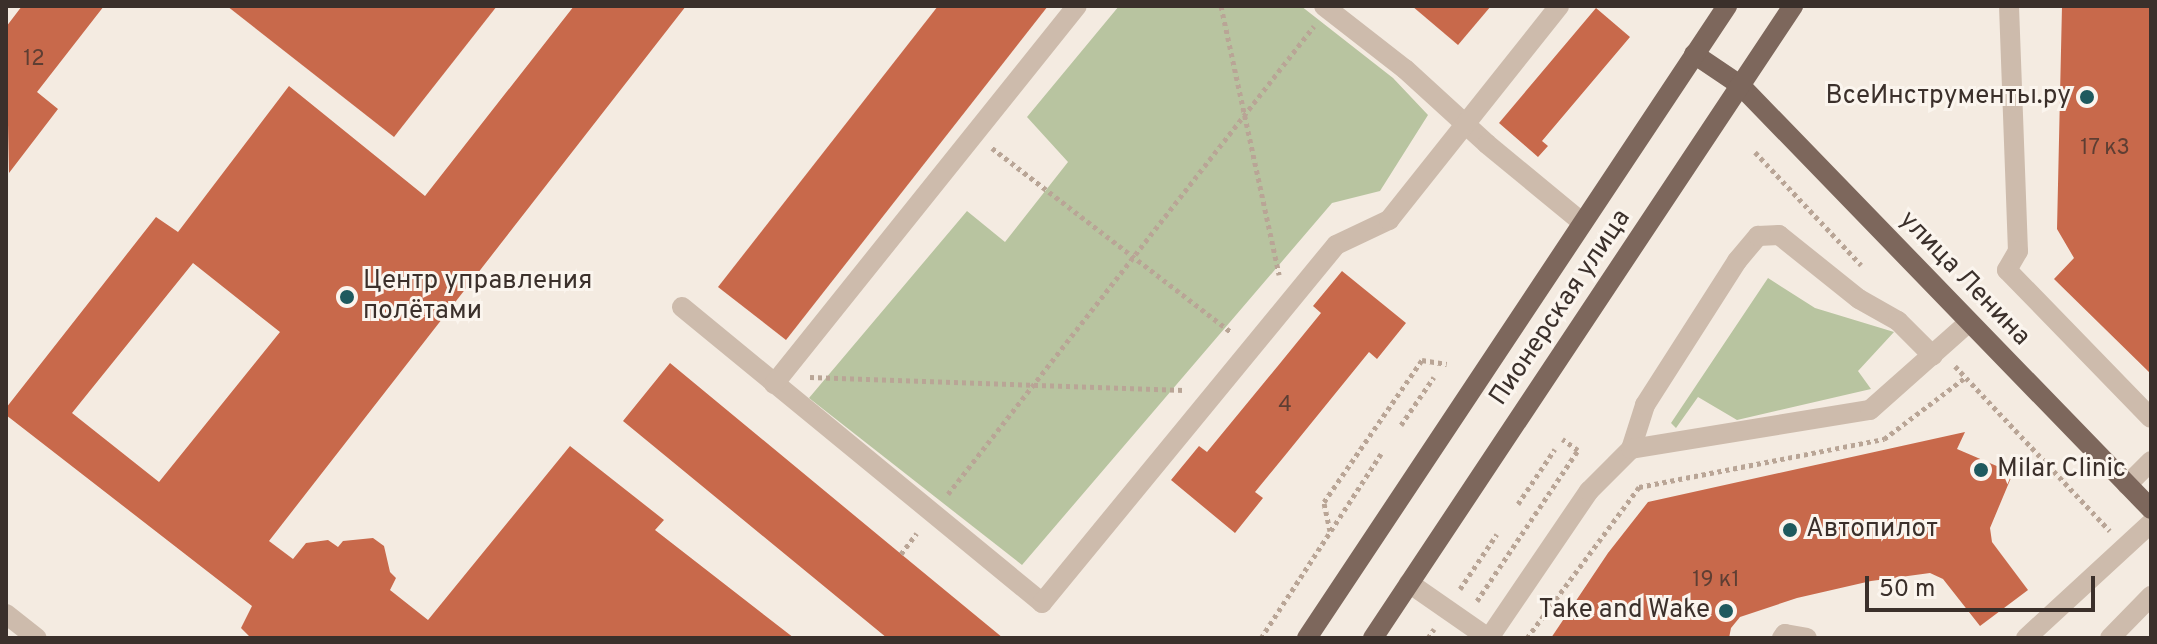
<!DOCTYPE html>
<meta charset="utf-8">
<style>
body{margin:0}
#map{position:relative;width:2157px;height:644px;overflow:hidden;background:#f4ebe1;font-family:Overpass,sans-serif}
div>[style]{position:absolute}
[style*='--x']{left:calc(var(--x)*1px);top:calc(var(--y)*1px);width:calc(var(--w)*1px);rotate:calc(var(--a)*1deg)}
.green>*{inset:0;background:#b8c4a0}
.building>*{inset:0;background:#c8694b}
.path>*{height:5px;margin-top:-2.5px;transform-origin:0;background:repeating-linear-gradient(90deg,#b9a596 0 4px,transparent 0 8px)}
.minor>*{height:20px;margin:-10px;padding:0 10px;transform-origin:10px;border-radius:10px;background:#cdbbac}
.major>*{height:20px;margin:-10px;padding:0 10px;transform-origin:10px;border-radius:10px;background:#7d675c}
.dots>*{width:22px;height:22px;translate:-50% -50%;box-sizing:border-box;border:4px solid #fbf5ee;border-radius:50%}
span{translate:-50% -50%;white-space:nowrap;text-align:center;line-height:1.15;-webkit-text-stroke:6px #fbf5ee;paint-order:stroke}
.number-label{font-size:22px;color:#5e3e33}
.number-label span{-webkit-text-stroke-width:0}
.poi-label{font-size:26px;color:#3b302b}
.right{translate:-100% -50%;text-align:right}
.left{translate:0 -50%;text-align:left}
.street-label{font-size:26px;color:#3b302b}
.frame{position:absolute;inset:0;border:8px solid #3b302b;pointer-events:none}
.scale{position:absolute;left:1865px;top:576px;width:230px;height:36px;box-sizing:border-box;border:4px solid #3b302b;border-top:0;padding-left:10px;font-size:24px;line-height:28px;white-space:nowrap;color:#3b302b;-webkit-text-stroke:6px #fbf5ee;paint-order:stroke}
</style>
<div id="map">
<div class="green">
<div style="clip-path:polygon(1119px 6px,1301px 6px,1393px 78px,1428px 115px,1380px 191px,1332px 203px,1022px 565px,809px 398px,967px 211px,1005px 242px,1068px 162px,1027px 117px)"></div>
<div style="clip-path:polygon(1768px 278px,1815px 308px,1894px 332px,1858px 371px,1871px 389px,1737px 420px,1698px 397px,1676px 428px,1671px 423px)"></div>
</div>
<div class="building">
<div style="clip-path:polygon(22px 6px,104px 6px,37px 92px,58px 109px,9px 173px,6px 27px)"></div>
<div style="clip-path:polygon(227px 6px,497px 6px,394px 137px)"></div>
<div style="clip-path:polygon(evenodd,574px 6px,686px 6px,269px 541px,293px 559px,306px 543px,328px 540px,338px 547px,343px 541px,373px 538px,384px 546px,390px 572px,396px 578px,390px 590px,428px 620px,570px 446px,664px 520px,655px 530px,794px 638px,251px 638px,241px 628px,252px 606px,6px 415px,6px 408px,156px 217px,178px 232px,289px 86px,425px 196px,574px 6px,193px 263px,280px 332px,159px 482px,72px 413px,193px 263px)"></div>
<div style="clip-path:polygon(938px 6px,1048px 6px,786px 340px,718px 287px)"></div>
<div style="clip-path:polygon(1412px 6px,1491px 6px,1458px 45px)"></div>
<div style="clip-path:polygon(2062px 6px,2151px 6px,2151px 374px,2054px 279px,2074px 258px,2057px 229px)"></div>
<div style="clip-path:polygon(1596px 8px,1630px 37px,1542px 141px,1548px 146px,1538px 157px,1499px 123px)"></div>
<div style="clip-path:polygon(1342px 271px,1406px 323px,1377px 359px,1369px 352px,1287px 453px,1255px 492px,1263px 498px,1235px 533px,1171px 480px,1199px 446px,1207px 452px,1277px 367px,1321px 313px,1313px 306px)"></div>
<div style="clip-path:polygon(670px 363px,901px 554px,1003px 638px,887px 638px,623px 421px)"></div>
<div style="clip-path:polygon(1965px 432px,1957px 449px,2013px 473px,1990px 528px,1992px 542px,2028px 590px,1980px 626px,1943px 579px,1930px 573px,1871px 581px,1797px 598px,1740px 617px,1731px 628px,1729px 638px,1551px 638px,1608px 553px,1648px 502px)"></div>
</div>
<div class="path">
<div style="--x:1221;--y:6;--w:275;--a:77.8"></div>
<div style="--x:992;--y:148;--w:302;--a:37.6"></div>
<div style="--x:1755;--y:152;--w:155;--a:46.8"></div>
<div style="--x:1955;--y:366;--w:226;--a:46.8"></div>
<div style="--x:810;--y:377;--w:374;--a:2"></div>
<div style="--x:1401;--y:425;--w:58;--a:-55.5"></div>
<div style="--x:948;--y:494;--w:594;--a:-51.97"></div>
<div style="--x:1518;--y:504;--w:66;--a:-56.1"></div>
<div style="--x:1330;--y:531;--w:30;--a:-102"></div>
<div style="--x:1324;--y:502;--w:173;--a:-55.4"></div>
<div style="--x:1422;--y:360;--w:25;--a:9"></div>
<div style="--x:901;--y:554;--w:26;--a:-53"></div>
<div style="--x:1460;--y:589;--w:66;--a:-56.1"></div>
<div style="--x:1477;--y:601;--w:182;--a:-56.2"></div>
<div style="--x:1578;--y:450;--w:19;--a:-145"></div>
<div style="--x:1261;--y:638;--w:220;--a:-56.9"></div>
<div style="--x:1428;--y:638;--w:11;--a:-56"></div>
<div style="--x:1527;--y:638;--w:188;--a:-53.4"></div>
<div style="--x:1639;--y:487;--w:250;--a:-11.1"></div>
<div style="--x:1884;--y:439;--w:103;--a:-37.1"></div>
</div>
<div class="minor">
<div style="--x:1324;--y:6;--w:103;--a:37.9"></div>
<div style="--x:1405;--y:69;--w:111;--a:42.4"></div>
<div style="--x:1487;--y:144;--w:124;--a:39.5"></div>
<div style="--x:2009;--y:6;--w:245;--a:87.9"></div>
<div style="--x:2018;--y:251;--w:22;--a:120"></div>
<div style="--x:2007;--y:270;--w:206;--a:45.8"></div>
<div style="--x:682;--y:307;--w:466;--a:39.4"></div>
<div style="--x:1042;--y:603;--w:463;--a:-50.6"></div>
<div style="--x:1336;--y:245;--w:59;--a:-25.3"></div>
<div style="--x:1389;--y:220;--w:273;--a:-51.5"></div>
<div style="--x:774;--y:384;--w:484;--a:-51.3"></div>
<div style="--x:1631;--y:449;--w:46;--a:-72.3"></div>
<div style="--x:1645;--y:405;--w:171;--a:-57.4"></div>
<div style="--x:1737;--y:261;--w:33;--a:-50"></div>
<div style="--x:1758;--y:236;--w:21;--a:-3"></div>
<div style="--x:1779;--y:235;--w:102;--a:38.7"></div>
<div style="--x:1859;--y:299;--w:45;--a:29.4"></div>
<div style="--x:1898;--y:321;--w:49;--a:45"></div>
<div style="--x:2127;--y:485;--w:34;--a:-45"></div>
<div style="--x:1409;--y:583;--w:96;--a:34.8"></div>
<div style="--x:6;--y:614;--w:39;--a:38"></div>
<div style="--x:1489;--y:638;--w:178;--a:-55.8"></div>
<div style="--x:1589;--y:491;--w:59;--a:-45"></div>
<div style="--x:1631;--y:449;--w:242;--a:-9.3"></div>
<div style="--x:1870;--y:410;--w:132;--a:-41.6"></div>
<div style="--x:1782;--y:638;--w:5;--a:-53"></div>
<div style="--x:1785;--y:634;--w:22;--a:10"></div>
<div style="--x:2026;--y:638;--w:170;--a:-42.6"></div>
<div style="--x:2110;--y:638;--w:59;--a:-45.7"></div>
</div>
<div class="major">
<div style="--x:1694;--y:54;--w:55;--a:34"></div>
<div style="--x:1740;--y:85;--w:591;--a:45.89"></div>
<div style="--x:1307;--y:638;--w:759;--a:-56.39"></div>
<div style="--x:1373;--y:638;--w:759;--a:-56.39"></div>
</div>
<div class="dots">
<div style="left:2087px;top:97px;background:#1f5a5e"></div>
<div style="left:347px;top:297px;background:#1f5a5e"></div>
<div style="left:1981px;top:470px;background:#1f5a5e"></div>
<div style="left:1790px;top:530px;background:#1f5a5e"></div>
<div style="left:1726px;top:611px;background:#1f5a5e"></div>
</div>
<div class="number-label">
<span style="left:34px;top:60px">12</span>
<span style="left:2105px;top:149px">17 к3</span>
<span style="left:1285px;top:406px">4</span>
<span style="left:1716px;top:581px">19 к1</span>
</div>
<div class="poi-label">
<span class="right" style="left:2071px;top:97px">ВсеИнструменты.ру</span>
<span class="left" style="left:363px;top:297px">Центр управления<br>полётами</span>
<span class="left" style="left:1997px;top:470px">Milar Clinic</span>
<span class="left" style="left:1806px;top:530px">Автопилот</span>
<span class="right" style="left:1710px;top:611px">Take and Wake</span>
</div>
<div class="street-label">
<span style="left:1964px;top:279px;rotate:46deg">улица Ленина</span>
<span style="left:1561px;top:308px;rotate:-56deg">Пионерская улица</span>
</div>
<div class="frame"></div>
<div class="scale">50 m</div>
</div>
